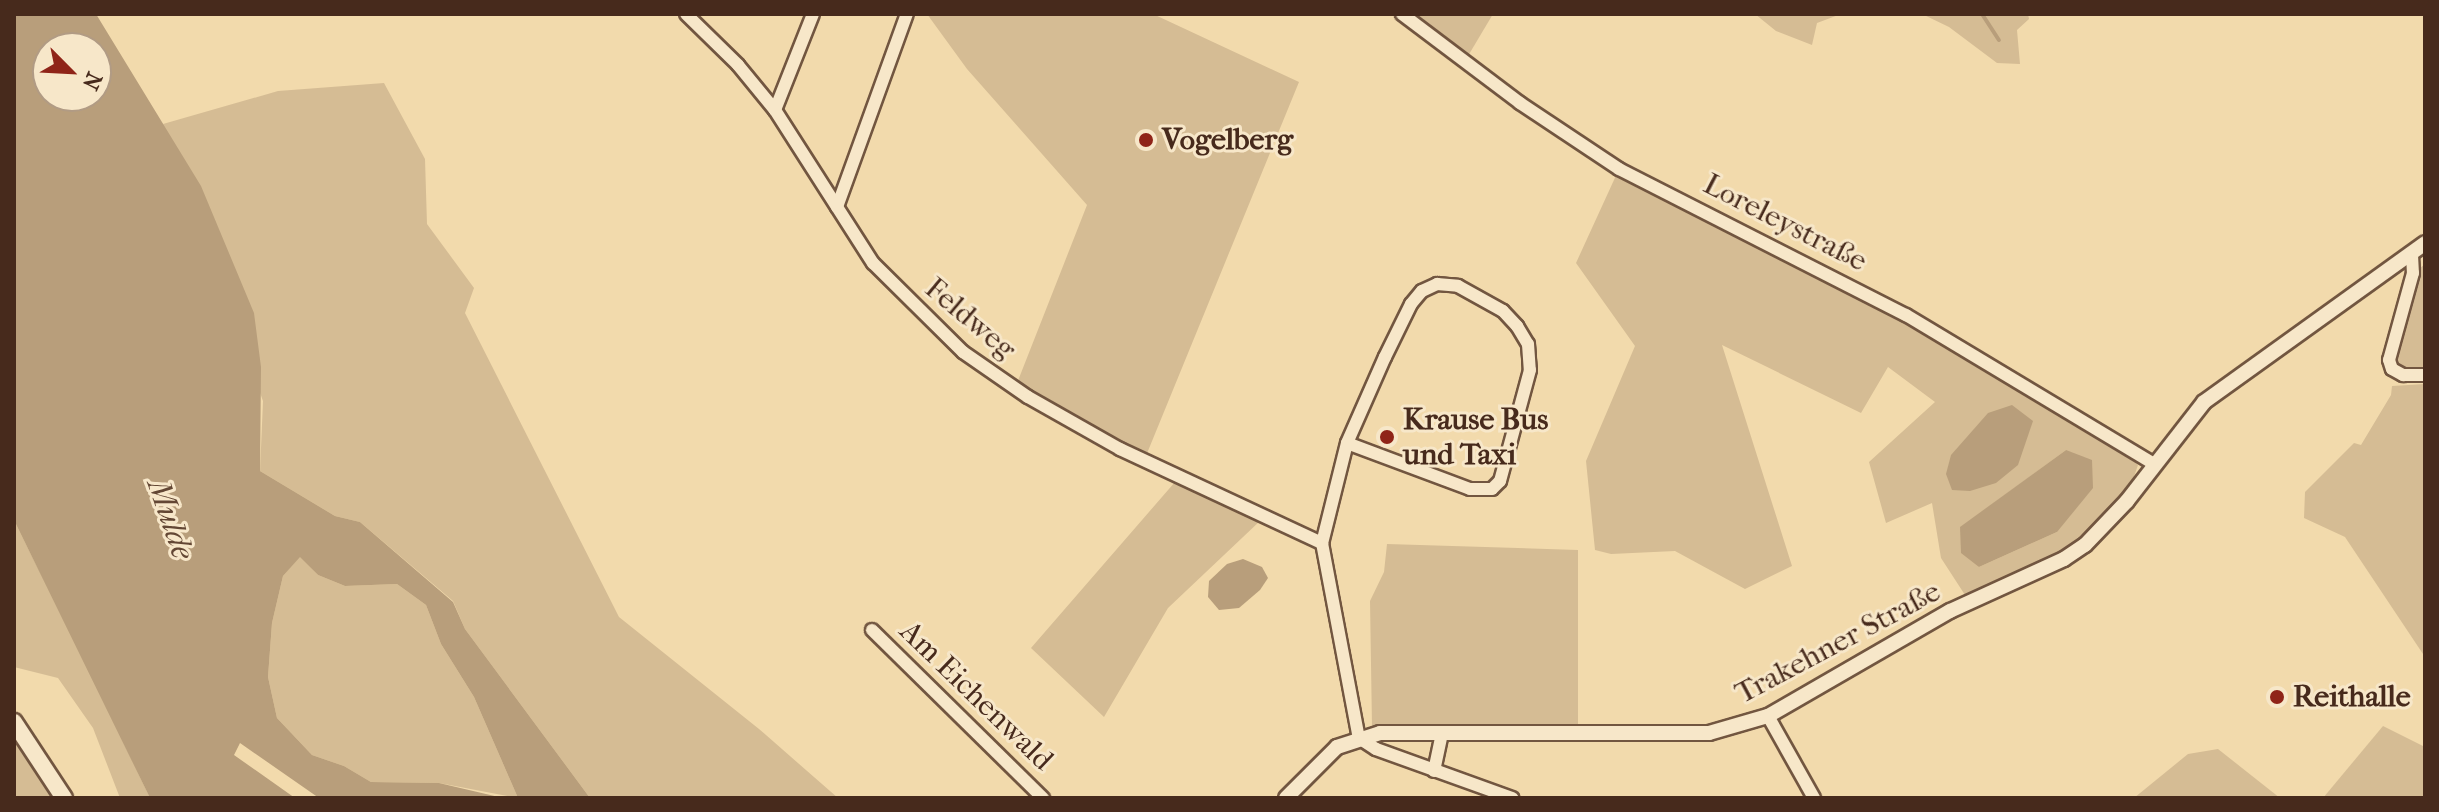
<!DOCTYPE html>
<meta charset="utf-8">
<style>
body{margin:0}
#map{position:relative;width:2439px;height:812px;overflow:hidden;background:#f2daac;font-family:"IM FELL French Canon",serif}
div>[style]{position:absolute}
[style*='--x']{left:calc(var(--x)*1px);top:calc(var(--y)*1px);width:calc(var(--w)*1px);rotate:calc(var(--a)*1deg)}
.green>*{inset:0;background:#d5bc94}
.water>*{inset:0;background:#b89e7b}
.stream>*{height:4px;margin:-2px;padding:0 2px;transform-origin:2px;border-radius:2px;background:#b89e7b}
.roads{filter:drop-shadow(2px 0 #725640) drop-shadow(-2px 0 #725640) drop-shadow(0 2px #725640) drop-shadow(0 -2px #725640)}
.minor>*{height:12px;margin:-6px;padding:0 6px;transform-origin:6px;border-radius:6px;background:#f7e7c9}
.tertiary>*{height:14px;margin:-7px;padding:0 7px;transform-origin:7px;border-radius:7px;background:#f7e7c9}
.secondary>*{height:16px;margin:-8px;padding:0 8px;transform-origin:8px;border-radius:8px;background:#f7e7c9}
.dots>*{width:22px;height:22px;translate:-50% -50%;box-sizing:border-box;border:4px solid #f7e7c9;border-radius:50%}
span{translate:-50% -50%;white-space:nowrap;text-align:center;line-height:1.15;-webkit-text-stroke:6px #f7e7c9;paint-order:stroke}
.poi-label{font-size:30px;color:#472a1c;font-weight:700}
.left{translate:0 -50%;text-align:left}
.street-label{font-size:30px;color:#472a1c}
.water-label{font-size:32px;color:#634734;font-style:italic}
.frame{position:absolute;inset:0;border:16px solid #472a1c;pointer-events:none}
.north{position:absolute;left:32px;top:32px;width:80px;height:80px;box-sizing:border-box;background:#f7e7c9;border:2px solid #b19b84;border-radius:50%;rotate:114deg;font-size:22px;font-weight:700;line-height:32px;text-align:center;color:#472a1c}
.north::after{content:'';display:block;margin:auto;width:28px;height:36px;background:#8f2418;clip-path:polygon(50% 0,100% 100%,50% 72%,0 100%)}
</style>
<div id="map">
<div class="green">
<div style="clip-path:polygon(927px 14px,1153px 14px,1299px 82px,1141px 468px,1012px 396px,1087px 205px,967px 69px)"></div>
<div style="clip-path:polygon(1400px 14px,1493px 14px,1465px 61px)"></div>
<div style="clip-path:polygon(1755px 14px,1841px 14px,1817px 23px,1812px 45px,1776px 31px)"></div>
<div style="clip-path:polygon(1922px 14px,2028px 14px,2029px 19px,2017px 30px,2020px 64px,1997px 63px,1949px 27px)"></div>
<div style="clip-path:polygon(384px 83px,425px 159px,427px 224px,474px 288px,465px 313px,619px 617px,759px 729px,838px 798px,590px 798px,465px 629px,453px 601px,360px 522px,335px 516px,260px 471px,263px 401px,163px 124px,278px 91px)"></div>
<div style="clip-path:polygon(evenodd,1619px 169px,1958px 346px,2124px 452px,2138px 465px,2131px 485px,2104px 521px,2071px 547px,2033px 568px,1965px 595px,1941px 558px,1932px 503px,1886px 523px,1869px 462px,1935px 402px,1888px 367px,1861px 413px,1722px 345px,1792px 566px,1745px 589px,1675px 551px,1611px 554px,1595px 550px,1586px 461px,1635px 346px,1576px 263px,1619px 169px,2066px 450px,2057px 532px,1979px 567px,1960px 528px,2066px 450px)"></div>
<div style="clip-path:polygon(2425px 264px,2425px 371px,2412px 372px,2399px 368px,2394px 356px,2419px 269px)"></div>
<div style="clip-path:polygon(2425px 384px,2425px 657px,2345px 537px,2304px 518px,2305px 492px,2354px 443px,2361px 445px,2391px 395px,2392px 386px)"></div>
<div style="clip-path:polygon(1175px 482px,1261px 520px,1168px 608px,1104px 717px,1031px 648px)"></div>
<div style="clip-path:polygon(14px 520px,95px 683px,150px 798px,120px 798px,93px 728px,58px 678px,14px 667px)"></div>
<div style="clip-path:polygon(1387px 544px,1578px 550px,1578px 725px,1372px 727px,1370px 601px,1384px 572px)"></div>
<div style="clip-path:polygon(300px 556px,318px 575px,345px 586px,397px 584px,426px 605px,441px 644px,474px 697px,518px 798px,439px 783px,371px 782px,344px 766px,312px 755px,277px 718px,268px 677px,272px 623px,283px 576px)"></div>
<div style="clip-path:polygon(2383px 726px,2425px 747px,2425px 798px,2323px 798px)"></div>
<div style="clip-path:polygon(14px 736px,20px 747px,56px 798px,14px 798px)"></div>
<div style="clip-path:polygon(2218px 749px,2280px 798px,2134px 798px,2188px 754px)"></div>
</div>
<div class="water">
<div style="clip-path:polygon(evenodd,14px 14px,96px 14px,201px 186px,254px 313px,261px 367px,260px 471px,335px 516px,360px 522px,453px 602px,465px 629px,590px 798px,518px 798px,474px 697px,441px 644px,426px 605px,397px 584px,345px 586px,318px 575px,300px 557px,283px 576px,272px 623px,268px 677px,277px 718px,312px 755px,344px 766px,371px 782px,439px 783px,503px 798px,319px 798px,240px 743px,234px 755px,295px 798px,150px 798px,14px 520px,14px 14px,48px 48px,96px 48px,96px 96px,48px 96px,48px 48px)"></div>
<div style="clip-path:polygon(2012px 405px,2033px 421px,2018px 465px,1996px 483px,1970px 491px,1952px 490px,1946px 474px,1951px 455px,1988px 413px)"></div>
<div style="clip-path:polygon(2066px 450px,2092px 460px,2093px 488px,2057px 532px,1979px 567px,1961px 553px,1960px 527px)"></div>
<div style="clip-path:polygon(1243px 559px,1262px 567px,1268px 578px,1260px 590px,1239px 608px,1219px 610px,1208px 597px,1209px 581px,1227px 564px)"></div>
</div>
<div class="stream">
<div style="--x:1982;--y:14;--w:31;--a:57"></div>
</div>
<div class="roads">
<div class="minor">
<div style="--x:686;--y:14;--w:73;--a:44.4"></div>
<div style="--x:738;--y:65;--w:58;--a:50.6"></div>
<div style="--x:775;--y:110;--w:182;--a:57.4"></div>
<div style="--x:873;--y:263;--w:127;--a:44.7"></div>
<div style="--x:963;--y:352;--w:79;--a:34.7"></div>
<div style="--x:1028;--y:397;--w:106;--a:29.5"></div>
<div style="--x:1120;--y:449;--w:223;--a:25"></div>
<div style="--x:1402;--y:14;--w:148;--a:37"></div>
<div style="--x:1520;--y:103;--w:119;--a:33.7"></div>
<div style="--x:1619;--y:169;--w:322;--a:27"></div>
<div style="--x:1906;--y:315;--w:289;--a:31"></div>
<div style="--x:775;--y:110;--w:103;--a:-68.4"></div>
<div style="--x:837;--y:207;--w:205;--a:-70.1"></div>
<div style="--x:2412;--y:255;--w:18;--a:87"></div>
<div style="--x:2413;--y:273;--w:90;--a:105.4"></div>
<div style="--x:2389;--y:360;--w:9;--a:72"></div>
<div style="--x:2392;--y:369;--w:13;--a:29"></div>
<div style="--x:2403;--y:375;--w:22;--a:0"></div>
<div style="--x:1347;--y:443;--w:94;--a:-66.2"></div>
<div style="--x:1385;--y:357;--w:59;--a:-63.9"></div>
<div style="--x:1411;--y:304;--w:17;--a:-50"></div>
<div style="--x:1422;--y:291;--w:17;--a:-25"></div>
<div style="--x:1437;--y:284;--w:21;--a:5"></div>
<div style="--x:1458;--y:286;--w:51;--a:29.1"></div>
<div style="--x:1503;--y:311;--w:21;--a:47"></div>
<div style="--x:1517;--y:326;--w:21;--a:59"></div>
<div style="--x:1528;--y:344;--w:26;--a:86"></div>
<div style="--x:1530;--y:370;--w:115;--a:105.1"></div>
<div style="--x:1500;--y:481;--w:11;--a:135"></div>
<div style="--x:1492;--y:489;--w:22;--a:180"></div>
<div style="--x:1470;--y:489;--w:131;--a:-159.5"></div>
<div style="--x:1347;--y:443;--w:103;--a:104"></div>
<div style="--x:1322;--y:543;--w:198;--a:79.3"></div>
<div style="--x:1359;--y:738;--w:20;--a:33"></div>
<div style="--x:1376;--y:749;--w:145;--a:19.8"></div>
<div style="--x:872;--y:630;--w:240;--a:44.5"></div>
<div style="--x:1768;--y:716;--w:94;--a:60.7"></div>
<div style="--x:1434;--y:771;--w:39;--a:-78"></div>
</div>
<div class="tertiary">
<div style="--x:1286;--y:798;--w:72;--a:-45"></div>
<div style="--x:1337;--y:747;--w:45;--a:-18"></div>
<div style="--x:1380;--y:733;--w:329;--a:0"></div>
<div style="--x:1709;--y:733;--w:61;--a:-16.1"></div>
<div style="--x:1768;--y:716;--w:210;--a:-30"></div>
<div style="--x:1950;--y:611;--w:125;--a:-24.5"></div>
<div style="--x:2064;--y:559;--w:25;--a:-34"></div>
<div style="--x:2085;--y:545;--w:61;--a:-46.3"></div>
<div style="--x:2127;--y:501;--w:125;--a:-52.1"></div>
<div style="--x:2204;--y:402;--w:272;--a:-35.7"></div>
</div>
<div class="secondary">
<div style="--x:14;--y:722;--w:91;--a:56.7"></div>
</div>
</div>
<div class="dots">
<div style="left:1146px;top:140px;background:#8f2418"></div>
<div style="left:1387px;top:437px;background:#8f2418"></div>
<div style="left:2277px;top:697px;background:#8f2418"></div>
</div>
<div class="poi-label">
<span class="left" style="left:1162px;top:140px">Vogelberg</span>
<span class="left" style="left:1403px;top:437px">Krause Bus<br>und Taxi</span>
<span class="left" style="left:2293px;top:697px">Reithalle</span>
</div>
<div class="street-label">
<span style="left:1785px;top:223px;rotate:27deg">Loreleystraße</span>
<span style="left:970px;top:319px;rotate:40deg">Feldweg</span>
<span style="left:1838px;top:643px;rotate:-28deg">Trakehner Straße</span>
<span style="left:976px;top:696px;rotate:44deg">Am Eichenwald</span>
</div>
<div class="water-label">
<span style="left:170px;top:519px;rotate:71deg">Mulde</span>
</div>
<div class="frame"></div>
<div class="north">N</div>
</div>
